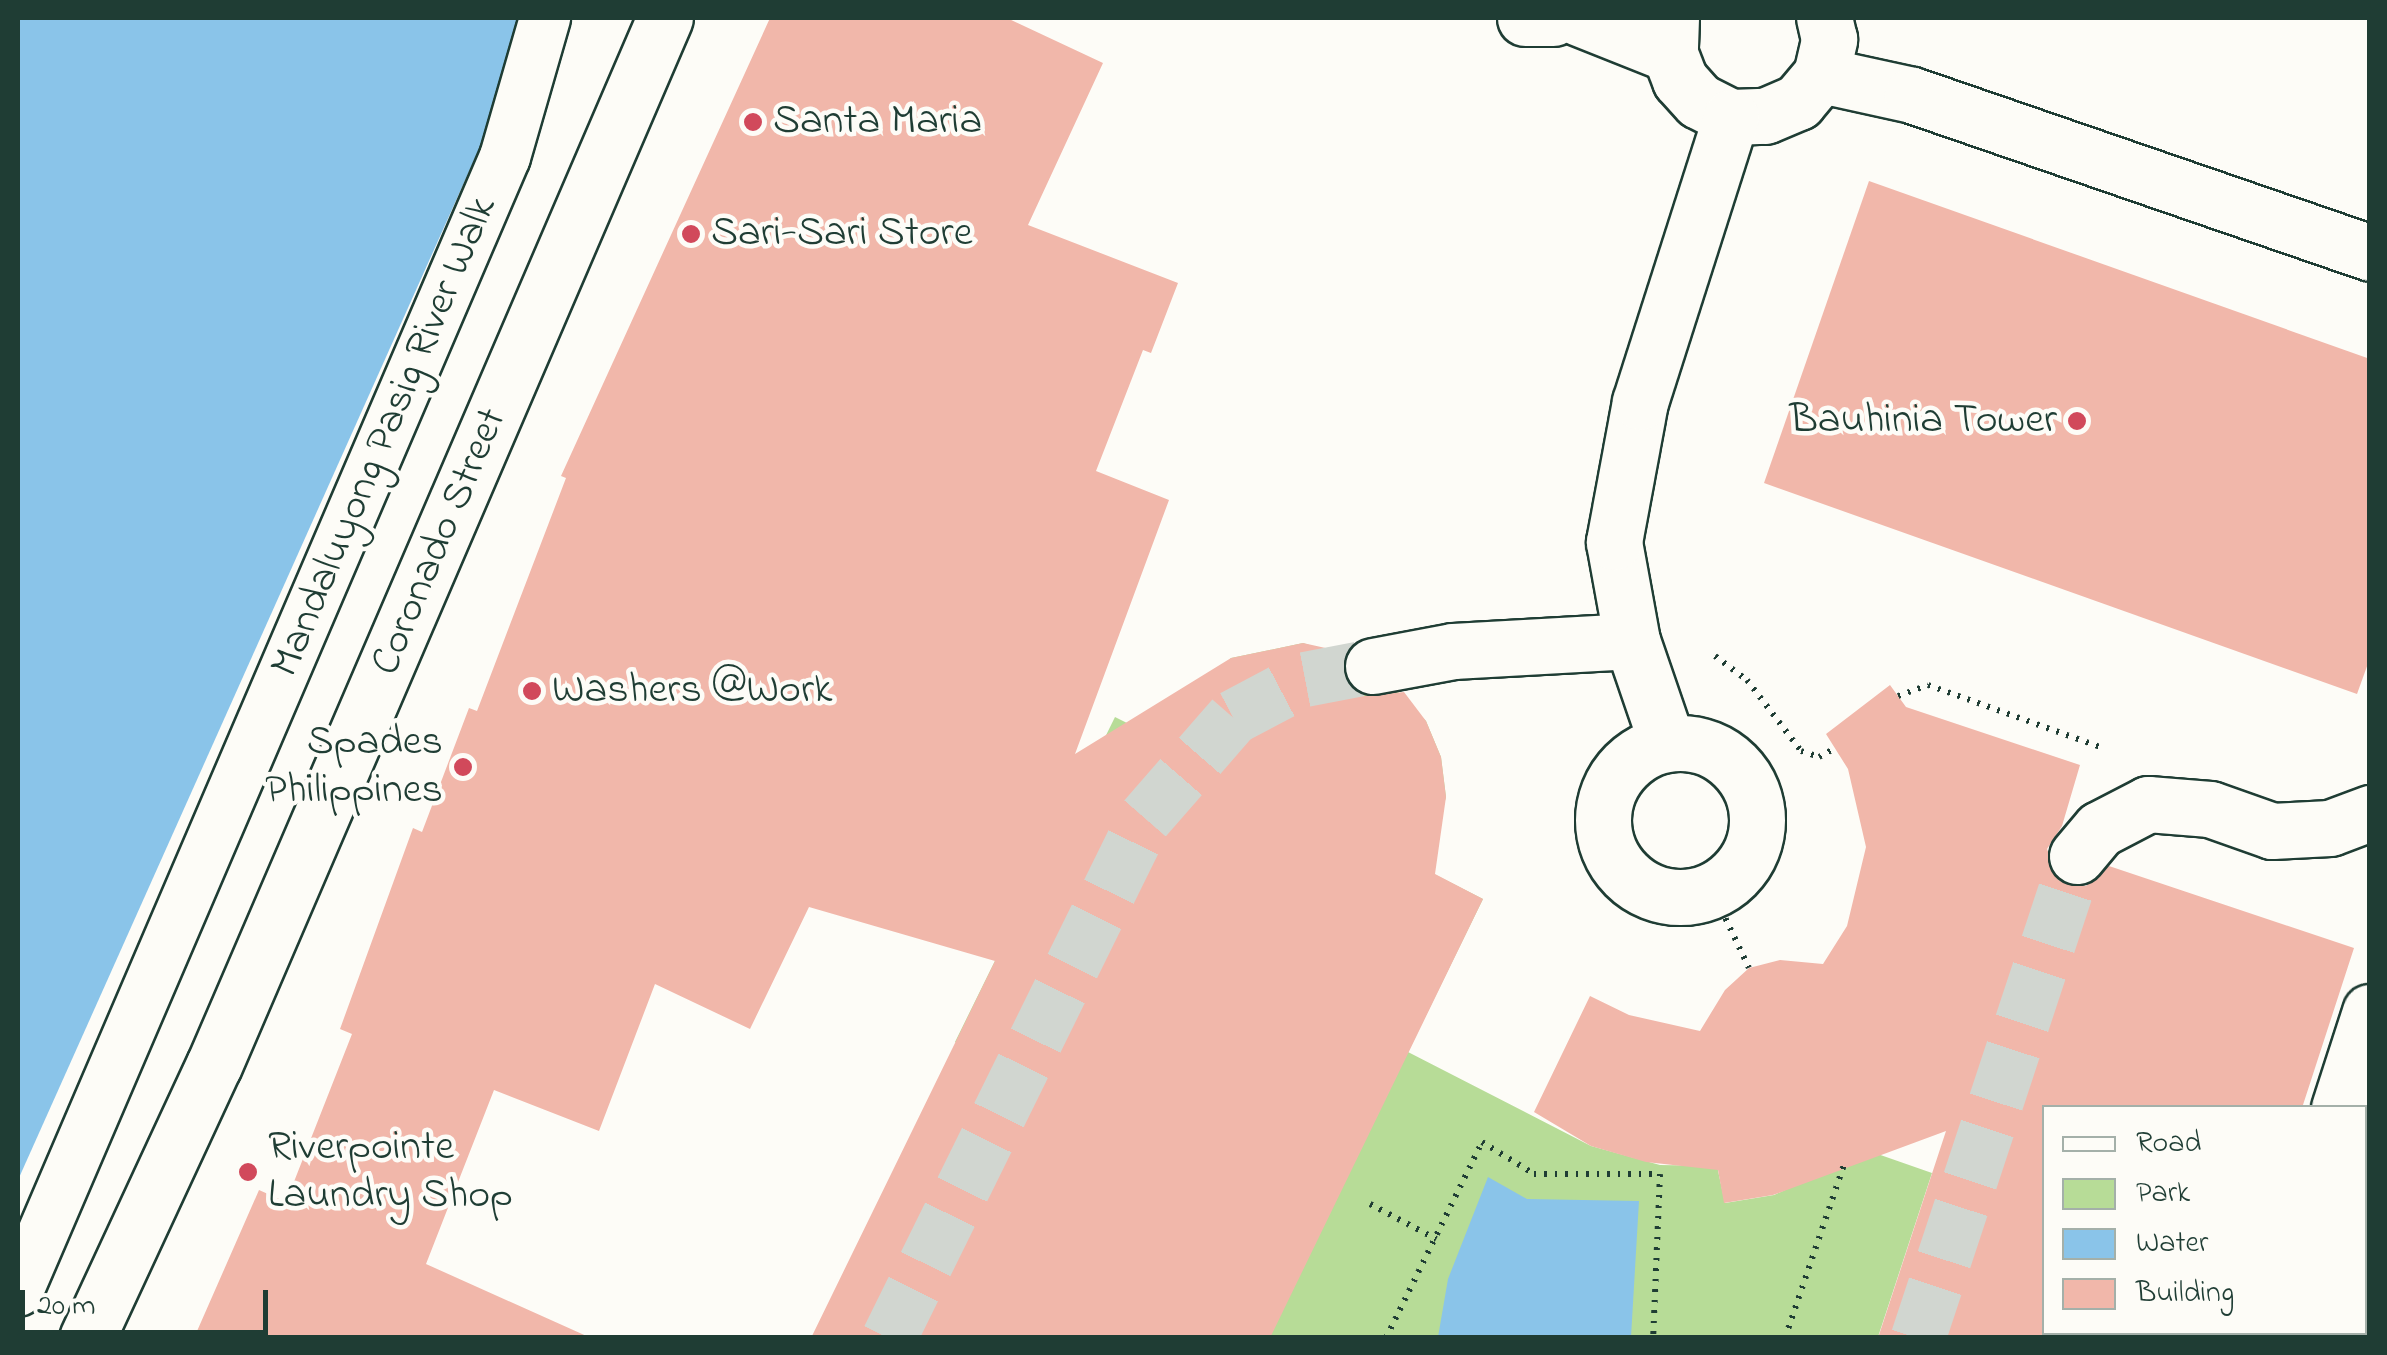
<!DOCTYPE html>
<style>
body{margin:0}
#map{position:relative;width:2387px;height:1355px;overflow:hidden;background:#fdfcf7;font-family:"Indie Flower",sans-serif}
div>[style]{position:absolute}
[style*='--x']{left:calc(var(--x)*1px);top:calc(var(--y)*1px);width:calc(var(--w)*1px);rotate:calc(var(--a)*1deg)}
.green>*{inset:0;background:#b7dc97}
.water>*{inset:0;background:#8ac4e9}
.building>*{inset:0;background:#f1b7aa}
.minor-tunnel>*{height:55px;margin-top:-27.5px;transform-origin:0;background:repeating-linear-gradient(90deg,#d1d6d0 0 55px,transparent 0 83px)}
.path>*{height:6px;margin-top:-3px;transform-origin:0;background:repeating-linear-gradient(90deg,#1f3d34 0 2.5px,transparent 0 10.5px)}
.roads{filter:drop-shadow(2px 0 #1f3d34) drop-shadow(-2px 0 #1f3d34) drop-shadow(0 2px #1f3d34) drop-shadow(0 -2px #1f3d34)}
.pedestrian>*{height:50px;margin:-25px;padding:0 25px;transform-origin:25px;border-radius:25px;background:#fdfcf7}
.minor>*{height:55px;margin:-27.5px;padding:0 27.5px;transform-origin:27.5px;border-radius:27.5px;background:#fdfcf7}
.minor>.ring{margin:-27.5px;padding:0;box-sizing:content-box;background:none;border:55px solid #fdfcf7;border-radius:50%}
.secondary>*{height:55px;margin:-27.5px;padding:0 27.5px;transform-origin:27.5px;border-radius:27.5px;background:#fdfcf7}
.dots>*{width:28px;height:28px;translate:-50% -50%;box-sizing:border-box;border:5px solid #fdfcf7;border-radius:50%}
span{translate:-50% -50%;white-space:nowrap;text-align:center;line-height:1.15;-webkit-text-stroke:9px #fdfcf7;paint-order:stroke}
.poi-label{font-size:42px;color:#1f3d34}
.left{translate:0 -50%;text-align:left}
.right{translate:-100% -50%;text-align:right}
.street-label{font-size:42px;color:#1f3d34}
.frame{position:absolute;inset:0;border:20px solid #1f3d34;pointer-events:none}
.legend{position:absolute;left:2042px;top:1105px;width:325px;height:230px;box-sizing:border-box;background:#fdfcf7;border:2px solid #a4b0a9;margin:0;padding:12px 18px;list-style:none;font-size:30px;color:#1f3d34}
.legend li{display:flex;align-items:center;gap:20px;height:50px}
.legend b{width:50px;border:2px solid #a4b0a9}
.scale{position:absolute;left:20px;top:1290px;width:248px;height:45px;box-sizing:border-box;border:5px solid #1f3d34;border-top:0;padding-left:12px;font-size:30px;line-height:35px;white-space:nowrap;color:#1f3d34;-webkit-text-stroke:8px #fdfcf7;paint-order:stroke}
</style>
<div id="map">
<div class="green">
<div style="clip-path:polygon(1303px 643px,1373px 666px,1426px 721px,1441px 757px,1446px 797px,1426px 870px,1483px 899px,1408px 1052px,1591px 1146px,1660px 1165px,1717px 1166px,1725px 1203px,1774px 1195px,1869px 1151px,1932px 1173px,1878px 1337px,1269px 1337px,1326px 1221px,955px 1042px,1115px 717px,1155px 737px,1231px 658px)"></div>
</div>
<div class="water">
<div style="clip-path:polygon(18px 18px,519px 18px,492px 120px,18px 1180px)"></div>
<div style="clip-path:polygon(1488px 1177px,1527px 1199px,1639px 1201px,1631px 1337px,1438px 1337px,1448px 1279px)"></div>
</div>
<div class="building">
<div style="clip-path:polygon(770px 18px,1007px 18px,1103px 63px,1028px 225px,1178px 283px,1151px 353px,1143px 350px,1096px 471px,1169px 500px,1075px 754px,1231px 658px,1303px 643px,1339px 651px,1350px 687px,1364px 696px,1404px 692px,1426px 721px,1441px 757px,1446px 797px,1435px 874px,1483px 899px,1270px 1338px,811px 1338px,995px 961px,809px 907px,750px 1029px,655px 984px,599px 1131px,494px 1090px,426px 1264px,591px 1338px,194px 1338px,259px 1190px,286px 1202px,352px 1034px,340px 1029px,413px 828px,422px 832px,469px 708px,477px 711px,566px 478px,561px 476px)"></div>
<div style="clip-path:polygon(1869px 181px,2370px 359px,2370px 658px,2357px 694px,1764px 483px)"></div>
<div style="clip-path:polygon(1890px 685px,1906px 707px,2080px 765px,2062px 826px,2047px 849px,2058px 880px,2086px 886px,2109px 866px,2354px 948px,2302px 1108px,2044px 1108px,2044px 1338px,1878px 1338px,1946px 1131px,1773px 1195px,1724px 1203px,1718px 1170px,1646px 1162px,1591px 1146px,1534px 1112px,1590px 996px,1629px 1015px,1700px 1031px,1725px 990px,1749px 968px,1780px 960px,1823px 964px,1847px 926px,1866px 847px,1848px 769px,1826px 734px)"></div>
</div>
<div class="minor-tunnel">
<div style="--x:889;--y:1338;--w:580;--a:-63.79"></div>
<div style="--x:1145;--y:818;--w:134;--a:-48.9"></div>
<div style="--x:1233;--y:717;--w:81;--a:-27.8"></div>
<div style="--x:1305;--y:679;--w:69;--a:-10.8"></div>
<div style="--x:1918;--y:1338;--w:508;--a:-71.74"></div>
</div>
<div class="path">
<div style="--x:1715;--y:656;--w:40;--a:37"></div>
<div style="--x:1747;--y:680;--w:89;--a:52.7"></div>
<div style="--x:1801;--y:751;--w:19;--a:18"></div>
<div style="--x:1819;--y:757;--w:18;--a:-29"></div>
<div style="--x:1898;--y:696;--w:32;--a:-20"></div>
<div style="--x:1928;--y:685;--w:183;--a:19.8"></div>
<div style="--x:1712;--y:890;--w:86;--a:64.6"></div>
<div style="--x:1370;--y:1204;--w:75;--a:27.9"></div>
<div style="--x:1386;--y:1338;--w:218;--a:-63.9"></div>
<div style="--x:1482;--y:1142;--w:61;--a:31.6"></div>
<div style="--x:1534;--y:1174;--w:126;--a:0"></div>
<div style="--x:1660;--y:1174;--w:164;--a:92.4"></div>
<div style="--x:1785;--y:1338;--w:183;--a:-71.2"></div>
</div>
<div class="roads">
<div class="pedestrian">
<div style="--x:18;--y:1291;--w:1234;--a:-66.76"></div>
<div style="--x:505;--y:157;--w:145;--a:-73.9"></div>
</div>
<div class="minor">
<div style="--x:1525;--y:18;--w:28;--a:0"></div>
<div style="--x:1579;--y:18;--w:98;--a:21.6"></div>
<div style="--x:1671;--y:18;--w:36;--a:92"></div>
<div style="--x:1670;--y:54;--w:28;--a:69"></div>
<div style="--x:1680;--y:80;--w:28;--a:48"></div>
<div style="--x:1699;--y:101;--w:36;--a:27"></div>
<div style="--x:1731;--y:117;--w:34;--a:-2"></div>
<div style="--x:1765;--y:116;--w:36;--a:-23"></div>
<div style="--x:1798;--y:102;--w:35;--a:-50"></div>
<div style="--x:1821;--y:75;--w:37;--a:-77"></div>
<div style="--x:1829;--y:39;--w:22;--a:-103"></div>
<div style="--x:1821;--y:75;--w:93;--a:12.4"></div>
<div style="--x:1912;--y:95;--w:484;--a:19"></div>
<div style="--x:1373;--y:666;--w:81;--a:-10.6"></div>
<div style="--x:1453;--y:651;--w:179;--a:-3.2"></div>
<div class="ring" style="left:1603px;top:743px;width:99px;height:99px"></div>
<div style="--x:1667;--y:743;--w:108;--a:-108.9"></div>
<div style="--x:1632;--y:641;--w:101;--a:-100.3"></div>
<div style="--x:1614;--y:542;--w:142;--a:-79.5"></div>
<div style="--x:1640;--y:402;--w:299;--a:-72.3"></div>
<div style="--x:2077;--y:856;--w:35;--a:-50"></div>
<div style="--x:2100;--y:829;--w:54;--a:-27.5"></div>
<div style="--x:2148;--y:804;--w:62;--a:4.6"></div>
<div style="--x:2210;--y:809;--w:66;--a:19.5"></div>
<div style="--x:2272;--y:831;--w:58;--a:-3"></div>
<div style="--x:2330;--y:828;--w:43;--a:-20.6"></div>
<div style="--x:2339;--y:1108;--w:101;--a:-72.1"></div>
<div style="--x:2264;--y:1338;--w:6;--a:-72"></div>
</div>
<div class="secondary">
<div style="--x:87;--y:1338;--w:301;--a:-65.1"></div>
<div style="--x:214;--y:1065;--w:1140;--a:-66.7"></div>
</div>
</div>
<div class="dots">
<div style="left:753px;top:122px;background:#d1495b"></div>
<div style="left:691px;top:234px;background:#d1495b"></div>
<div style="left:2077px;top:421px;background:#d1495b"></div>
<div style="left:532px;top:691px;background:#d1495b"></div>
<div style="left:463px;top:767px;background:#d1495b"></div>
<div style="left:248px;top:1172px;background:#d1495b"></div>
</div>
<div class="poi-label">
<span class="left" style="left:773px;top:122px">Santa Maria</span>
<span class="left" style="left:711px;top:234px">Sari-Sari Store</span>
<span class="right" style="left:2057px;top:421px">Bauhinia Tower</span>
<span class="left" style="left:552px;top:691px">Washers @Work</span>
<span class="right" style="left:443px;top:767px">Spades<br>Philippines</span>
<span class="left" style="left:268px;top:1172px">Riverpointe<br>Laundry Shop</span>
</div>
<div class="street-label">
<span style="left:385px;top:437px;rotate:-67deg">Mandaluyong Pasig River Walk</span>
<span style="left:440px;top:542px;rotate:-67deg">Coronado Street</span>
</div>
<div class="frame"></div>
<ul class="legend">
<li><b style="height:12px;background:#fdfcf7"></b>Road</li>
<li><b style="height:28px;background:#b7dc97"></b>Park</li>
<li><b style="height:28px;background:#8ac4e9"></b>Water</li>
<li><b style="height:28px;background:#f1b7aa"></b>Building</li>
</ul>
<div class="scale">20 m</div>
</div>
